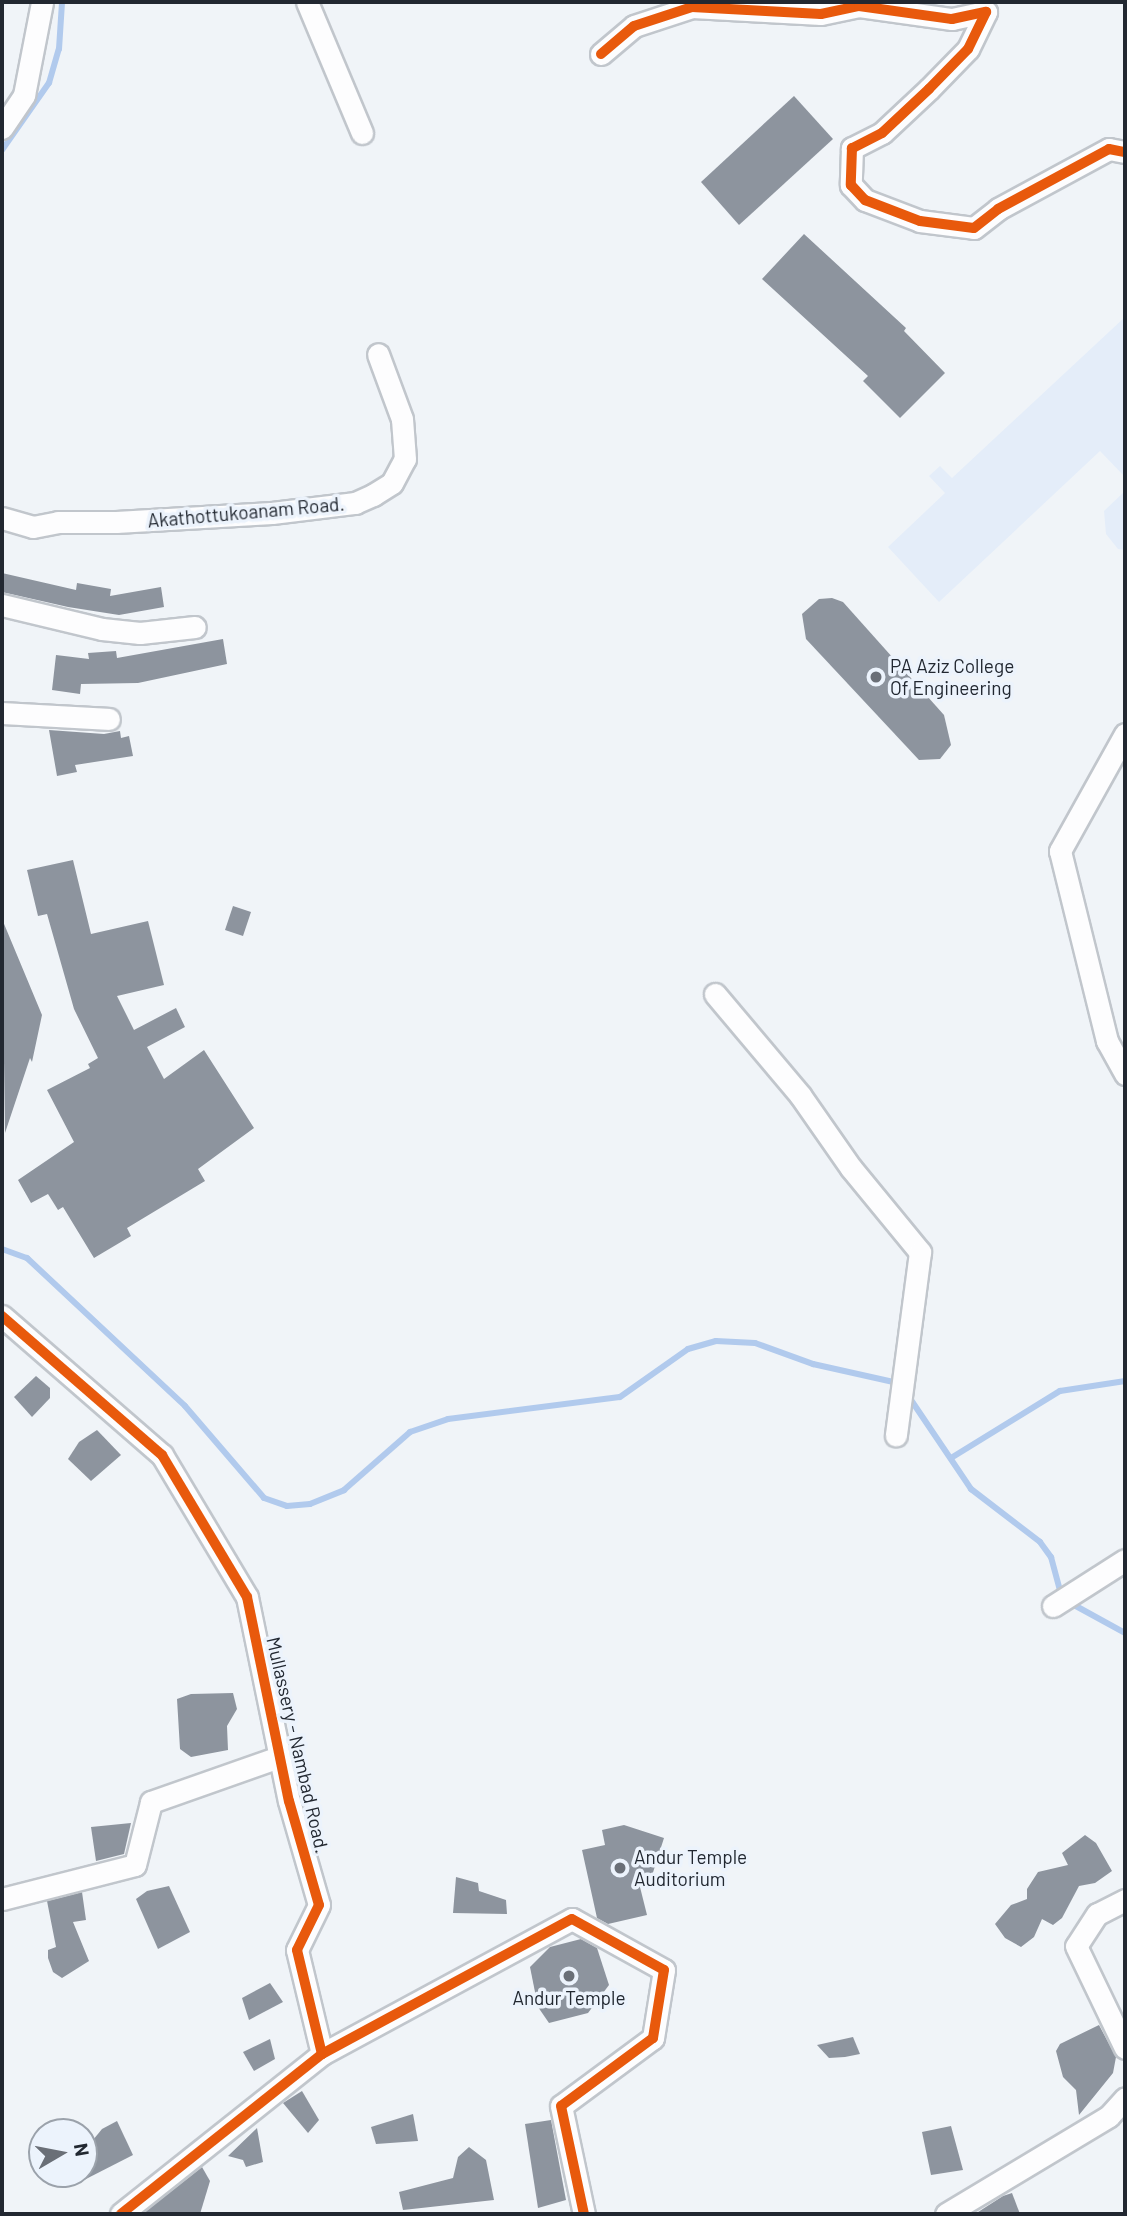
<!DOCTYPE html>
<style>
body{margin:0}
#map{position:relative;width:1127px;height:2216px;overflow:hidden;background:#f0f4f8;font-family:Barlow,sans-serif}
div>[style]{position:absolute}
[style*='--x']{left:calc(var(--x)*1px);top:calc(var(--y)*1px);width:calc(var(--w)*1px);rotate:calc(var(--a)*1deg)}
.built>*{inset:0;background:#e4edf9}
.stream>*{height:6px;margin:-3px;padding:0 3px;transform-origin:3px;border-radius:3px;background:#b1caed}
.building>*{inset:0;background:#8d949e}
.roads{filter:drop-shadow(2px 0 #c1c6cc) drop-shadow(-2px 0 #c1c6cc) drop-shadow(0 2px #c1c6cc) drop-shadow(0 -2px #c1c6cc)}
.street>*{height:21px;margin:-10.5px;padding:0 10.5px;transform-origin:10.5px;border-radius:10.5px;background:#fdfdfe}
.cycleway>*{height:10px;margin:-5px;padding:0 5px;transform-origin:5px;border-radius:5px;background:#e8590c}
.dots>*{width:19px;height:19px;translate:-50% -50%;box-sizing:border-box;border:4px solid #ecf3fc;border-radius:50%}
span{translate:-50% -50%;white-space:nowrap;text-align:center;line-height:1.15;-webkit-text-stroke:7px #ecf3fc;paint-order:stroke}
.street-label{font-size:19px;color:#222831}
.poi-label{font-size:19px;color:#222831}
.left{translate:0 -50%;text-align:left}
.frame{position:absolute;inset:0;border:4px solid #222831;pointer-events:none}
.north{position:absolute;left:28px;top:2118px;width:70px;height:70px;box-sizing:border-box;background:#ecf3fc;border:2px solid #9ba2ab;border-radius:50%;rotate:80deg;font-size:19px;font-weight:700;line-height:28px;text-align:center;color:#222831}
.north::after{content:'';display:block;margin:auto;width:24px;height:32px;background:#6a6f77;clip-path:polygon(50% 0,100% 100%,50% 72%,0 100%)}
</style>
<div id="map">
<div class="built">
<div style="clip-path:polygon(1125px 317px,1125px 477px,1100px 451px,939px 602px,888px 547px,945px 493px,929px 476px,940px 466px,952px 478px)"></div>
<div style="clip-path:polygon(1125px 491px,1125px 550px,1118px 549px,1106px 534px,1104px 511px)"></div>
</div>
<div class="stream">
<div style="--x:2;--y:150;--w:82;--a:-55"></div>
<div style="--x:49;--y:83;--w:35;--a:-74"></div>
<div style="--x:59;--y:49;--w:47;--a:-86.3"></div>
<div style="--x:2;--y:1249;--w:27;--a:20"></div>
<div style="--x:27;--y:1258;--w:216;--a:43.1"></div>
<div style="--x:185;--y:1406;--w:121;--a:49.3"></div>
<div style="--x:264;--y:1498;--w:24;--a:19"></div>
<div style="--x:287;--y:1506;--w:23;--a:-5"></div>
<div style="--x:310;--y:1504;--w:37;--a:-22"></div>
<div style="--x:344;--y:1490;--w:88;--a:-41.3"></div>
<div style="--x:410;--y:1432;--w:40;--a:-18.9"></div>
<div style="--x:448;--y:1419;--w:173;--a:-7.3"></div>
<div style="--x:620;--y:1397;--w:83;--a:-35.2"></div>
<div style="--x:688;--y:1349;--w:29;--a:-16"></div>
<div style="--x:716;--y:1341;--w:39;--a:3"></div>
<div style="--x:755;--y:1343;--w:62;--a:19.9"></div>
<div style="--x:813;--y:1364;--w:87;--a:12.6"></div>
<div style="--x:907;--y:1394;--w:115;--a:56"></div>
<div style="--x:971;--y:1489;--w:87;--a:37.5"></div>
<div style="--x:1040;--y:1542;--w:19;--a:54"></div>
<div style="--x:1051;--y:1557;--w:34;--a:75"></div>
<div style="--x:1060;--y:1590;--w:21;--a:47"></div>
<div style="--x:1074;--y:1605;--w:58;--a:28.8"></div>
<div style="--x:951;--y:1458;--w:128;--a:-31.6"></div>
<div style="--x:1060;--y:1391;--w:66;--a:-8.7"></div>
</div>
<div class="building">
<div style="clip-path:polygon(794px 96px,833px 139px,739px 225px,701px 182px)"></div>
<div style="clip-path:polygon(804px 234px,906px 328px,904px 331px,945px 373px,900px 418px,863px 381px,868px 376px,762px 279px)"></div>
<div style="clip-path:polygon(2px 573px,76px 590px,77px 583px,111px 589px,110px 596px,161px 587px,164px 607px,119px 615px,68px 607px,2px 592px)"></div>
<div style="clip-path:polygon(832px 598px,843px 602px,944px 715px,951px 745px,940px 759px,919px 760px,806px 639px,802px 614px,819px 599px)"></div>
<div style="clip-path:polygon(223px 639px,227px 664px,138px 683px,81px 684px,80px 694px,52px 690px,56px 655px,89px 659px,88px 653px,116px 651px,117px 658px)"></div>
<div style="clip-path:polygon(49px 730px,104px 734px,120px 731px,121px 738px,129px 736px,133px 756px,75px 765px,77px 772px,57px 776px)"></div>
<div style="clip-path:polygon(73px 860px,91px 934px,148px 921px,164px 985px,117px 996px,134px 1030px,176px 1008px,185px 1027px,147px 1047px,164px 1079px,204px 1050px,254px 1128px,198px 1169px,205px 1181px,127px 1228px,131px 1236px,94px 1258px,63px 1207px,58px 1210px,48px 1194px,31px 1203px,18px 1180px,74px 1142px,47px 1090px,90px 1068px,88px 1064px,98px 1058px,74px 1009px,47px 914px,38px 916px,27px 870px)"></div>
<div style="clip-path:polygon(233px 906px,251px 912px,243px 936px,225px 930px)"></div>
<div style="clip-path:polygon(2px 919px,42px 1015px,32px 1062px,30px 1058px,5px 1133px)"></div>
<div style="clip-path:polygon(36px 1376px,50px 1388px,50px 1398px,32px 1417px,14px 1397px)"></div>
<div style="clip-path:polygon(97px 1430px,121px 1455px,91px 1481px,68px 1459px,79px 1442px)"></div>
<div style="clip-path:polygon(233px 1693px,237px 1709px,227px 1726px,228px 1750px,191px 1757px,180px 1749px,177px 1699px,191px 1694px)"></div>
<div style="clip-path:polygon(131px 1823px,124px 1854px,96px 1861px,91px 1827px)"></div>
<div style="clip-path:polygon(624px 1825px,664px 1838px,649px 1885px,640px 1887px,647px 1915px,608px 1924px,597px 1918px,582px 1850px,605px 1845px,602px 1830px)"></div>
<div style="clip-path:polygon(1085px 1835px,1096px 1843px,1112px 1871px,1095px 1883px,1079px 1886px,1062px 1918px,1053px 1925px,1042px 1919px,1034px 1937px,1021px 1947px,1005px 1938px,995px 1924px,1011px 1905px,1027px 1899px,1027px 1889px,1038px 1872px,1068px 1865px,1062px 1853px)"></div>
<div style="clip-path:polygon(456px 1877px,478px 1883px,479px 1891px,506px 1900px,507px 1914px,453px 1913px)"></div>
<div style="clip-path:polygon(169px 1886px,190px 1932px,158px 1949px,136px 1899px,147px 1891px)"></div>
<div style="clip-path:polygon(82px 1892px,86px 1920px,73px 1922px,89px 1961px,62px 1978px,53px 1972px,48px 1958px,48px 1950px,56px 1947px,47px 1901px)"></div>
<div style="clip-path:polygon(581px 1939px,597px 1948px,609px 1985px,588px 2013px,549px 2023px,538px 2007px,530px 1967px,550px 1947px)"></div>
<div style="clip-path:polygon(270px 1983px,283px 2002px,249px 2020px,242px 1998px)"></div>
<div style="clip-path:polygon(1099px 2025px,1116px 2057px,1113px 2073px,1079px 2115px,1076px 2090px,1063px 2077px,1056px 2051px,1060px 2044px)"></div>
<div style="clip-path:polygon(853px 2037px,860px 2054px,845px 2057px,829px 2058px,817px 2045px)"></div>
<div style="clip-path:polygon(270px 2039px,275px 2059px,254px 2071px,243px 2052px)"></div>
<div style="clip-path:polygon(302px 2091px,319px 2120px,308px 2133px,283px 2103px)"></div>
<div style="clip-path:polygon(413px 2114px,418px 2141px,376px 2144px,371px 2127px)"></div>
<div style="clip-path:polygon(551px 2120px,566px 2200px,538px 2208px,525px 2124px)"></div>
<div style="clip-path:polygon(117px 2121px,133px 2155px,84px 2180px,84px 2151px,102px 2129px)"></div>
<div style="clip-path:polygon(951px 2126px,963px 2170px,931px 2175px,922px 2132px)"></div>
<div style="clip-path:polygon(257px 2128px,263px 2162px,246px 2167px,243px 2160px,228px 2156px)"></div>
<div style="clip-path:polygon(469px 2147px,486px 2160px,494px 2200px,403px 2210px,399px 2192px,453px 2178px,458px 2157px)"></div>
<div style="clip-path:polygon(202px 2167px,210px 2181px,200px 2214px,142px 2214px)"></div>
<div style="clip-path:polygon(1012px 2193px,1020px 2214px,975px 2214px,1003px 2196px)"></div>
</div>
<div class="roads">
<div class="street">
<div style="--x:307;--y:2;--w:142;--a:67.2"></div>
<div style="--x:601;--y:54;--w:43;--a:-40.3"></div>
<div style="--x:634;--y:26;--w:61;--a:-18.1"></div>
<div style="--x:692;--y:7;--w:129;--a:3.1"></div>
<div style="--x:821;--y:14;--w:39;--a:-12"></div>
<div style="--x:859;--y:6;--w:94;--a:8"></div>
<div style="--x:952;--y:19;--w:35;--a:-12"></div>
<div style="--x:986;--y:12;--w:41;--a:115.9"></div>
<div style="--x:968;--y:49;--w:56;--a:134.3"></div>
<div style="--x:929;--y:89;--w:64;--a:136.9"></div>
<div style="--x:882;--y:133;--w:34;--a:153"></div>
<div style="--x:852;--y:148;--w:37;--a:92"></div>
<div style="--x:851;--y:185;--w:21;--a:47"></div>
<div style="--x:865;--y:200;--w:59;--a:20.9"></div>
<div style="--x:920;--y:221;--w:54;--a:7.4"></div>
<div style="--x:974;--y:228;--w:31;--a:-38"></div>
<div style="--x:998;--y:209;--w:126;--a:-28.4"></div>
<div style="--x:1109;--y:149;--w:16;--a:11"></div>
<div style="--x:2;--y:128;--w:40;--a:-56"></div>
<div style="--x:24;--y:95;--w:95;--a:-79"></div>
<div style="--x:2;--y:518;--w:32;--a:16"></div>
<div style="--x:33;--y:527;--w:25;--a:-11"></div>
<div style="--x:58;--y:522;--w:58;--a:0"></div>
<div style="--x:116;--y:522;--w:156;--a:-3.3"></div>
<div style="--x:272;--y:513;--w:84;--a:-6.9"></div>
<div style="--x:355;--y:503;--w:20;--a:-24"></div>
<div style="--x:373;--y:495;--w:22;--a:-32"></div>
<div style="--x:392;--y:483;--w:27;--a:-62"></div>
<div style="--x:405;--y:459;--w:40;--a:-94.3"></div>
<div style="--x:402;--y:419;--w:69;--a:-110.3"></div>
<div style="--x:2;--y:605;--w:103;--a:13.5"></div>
<div style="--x:102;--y:629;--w:38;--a:6"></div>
<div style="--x:140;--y:633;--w:55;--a:-6.2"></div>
<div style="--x:2;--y:713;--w:107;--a:3.2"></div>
<div style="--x:1125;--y:734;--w:134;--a:119.1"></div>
<div style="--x:1060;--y:851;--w:196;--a:76.1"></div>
<div style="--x:1107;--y:1041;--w:38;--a:61"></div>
<div style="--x:715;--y:994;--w:132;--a:49.9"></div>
<div style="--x:800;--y:1095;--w:89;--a:55.1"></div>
<div style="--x:851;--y:1168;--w:109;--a:50.6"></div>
<div style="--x:920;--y:1252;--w:185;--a:97.5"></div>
<div style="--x:2;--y:1316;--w:212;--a:41"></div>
<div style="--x:162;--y:1455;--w:165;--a:59.1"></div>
<div style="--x:247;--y:1597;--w:208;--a:78.4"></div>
<div style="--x:289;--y:1801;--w:108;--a:73.9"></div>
<div style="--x:319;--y:1905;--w:50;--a:116.1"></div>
<div style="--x:297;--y:1950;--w:107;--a:76.5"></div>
<div style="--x:322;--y:2054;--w:257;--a:141.5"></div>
<div style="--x:1053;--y:1606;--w:85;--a:-32.6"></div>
<div style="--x:2;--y:1899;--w:137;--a:-14.3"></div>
<div style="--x:135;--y:1865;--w:65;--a:-75.7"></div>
<div style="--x:151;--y:1802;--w:136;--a:-19.4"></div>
<div style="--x:1125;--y:1900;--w:31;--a:153"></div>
<div style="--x:1097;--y:1914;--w:38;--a:123"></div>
<div style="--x:1076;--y:1946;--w:113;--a:64.3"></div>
<div style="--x:322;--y:2054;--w:284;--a:-28.4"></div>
<div style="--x:572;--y:1919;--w:105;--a:29"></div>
<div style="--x:664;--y:1970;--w:69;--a:99.2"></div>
<div style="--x:653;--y:2038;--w:114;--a:143.5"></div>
<div style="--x:561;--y:2106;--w:110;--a:78"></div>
<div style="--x:946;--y:2214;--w:190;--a:-31"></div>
<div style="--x:1109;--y:2116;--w:24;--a:-48"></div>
</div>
</div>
<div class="cycleway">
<div style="--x:601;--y:54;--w:43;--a:-40.3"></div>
<div style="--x:634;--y:26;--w:61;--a:-18.1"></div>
<div style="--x:692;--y:7;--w:129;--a:3.1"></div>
<div style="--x:821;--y:14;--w:39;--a:-12"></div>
<div style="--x:859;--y:6;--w:94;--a:8"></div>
<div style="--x:952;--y:19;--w:35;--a:-12"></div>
<div style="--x:986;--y:12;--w:41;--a:115.9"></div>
<div style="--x:968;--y:49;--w:56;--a:134.3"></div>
<div style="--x:929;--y:89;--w:64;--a:136.9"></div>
<div style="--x:882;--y:133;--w:34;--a:153"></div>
<div style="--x:852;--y:148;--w:37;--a:92"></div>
<div style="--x:851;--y:185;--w:21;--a:47"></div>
<div style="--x:865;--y:200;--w:59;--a:20.9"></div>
<div style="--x:920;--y:221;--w:54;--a:7.4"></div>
<div style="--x:974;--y:228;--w:31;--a:-38"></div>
<div style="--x:998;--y:209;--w:126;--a:-28.4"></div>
<div style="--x:1109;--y:149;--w:16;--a:11"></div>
<div style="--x:2;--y:1316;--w:212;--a:41"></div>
<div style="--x:162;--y:1455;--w:165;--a:59.1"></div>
<div style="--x:247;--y:1597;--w:208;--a:78.4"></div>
<div style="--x:289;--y:1801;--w:108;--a:73.9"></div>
<div style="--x:319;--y:1905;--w:50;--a:116.1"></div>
<div style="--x:297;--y:1950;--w:107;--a:76.5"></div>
<div style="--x:322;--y:2054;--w:257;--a:141.5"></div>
<div style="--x:322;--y:2054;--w:284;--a:-28.4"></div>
<div style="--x:572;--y:1919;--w:105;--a:29"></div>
<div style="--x:664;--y:1970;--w:69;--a:99.2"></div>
<div style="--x:653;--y:2038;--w:114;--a:143.5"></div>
<div style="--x:561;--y:2106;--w:110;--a:78"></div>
</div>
<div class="dots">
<div style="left:876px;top:677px;background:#6a6f77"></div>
<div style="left:620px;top:1868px;background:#6a6f77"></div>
<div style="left:569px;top:1976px;background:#6a6f77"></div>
</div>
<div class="street-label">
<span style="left:246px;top:512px;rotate:-5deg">Akathottukoanam Road.</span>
<span style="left:298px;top:1745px;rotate:77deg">Mullassery - Nambad Road.</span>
</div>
<div class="poi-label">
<span class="left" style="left:890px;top:677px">PA Aziz College<br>Of Engineering</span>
<span class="left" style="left:634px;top:1868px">Andur Temple<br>Auditorium</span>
<span style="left:569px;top:1998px">Andur Temple</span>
</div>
<div class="frame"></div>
<div class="north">N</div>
</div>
